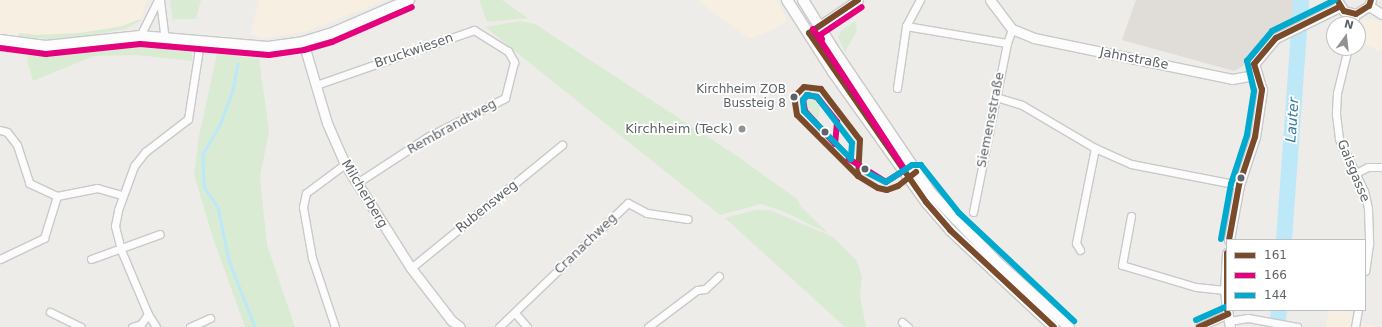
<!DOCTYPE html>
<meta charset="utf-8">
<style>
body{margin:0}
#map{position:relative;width:1382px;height:327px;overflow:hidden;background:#eeece9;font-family:"DejaVu Sans",sans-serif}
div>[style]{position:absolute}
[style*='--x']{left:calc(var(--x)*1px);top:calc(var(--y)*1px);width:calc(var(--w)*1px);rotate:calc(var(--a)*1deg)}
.commercial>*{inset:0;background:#f7efe2}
.education>*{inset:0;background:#e0dcd8}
.green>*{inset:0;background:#d9ebd3}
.stream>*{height:2.5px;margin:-1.25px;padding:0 1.25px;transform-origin:1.25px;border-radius:1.25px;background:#bde8f8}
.river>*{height:16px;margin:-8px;padding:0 8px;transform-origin:8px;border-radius:8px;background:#bde8f8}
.roads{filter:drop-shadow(1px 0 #c9c9ca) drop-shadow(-1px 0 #c9c9ca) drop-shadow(0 1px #c9c9ca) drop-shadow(0 -1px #c9c9ca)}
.minor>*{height:7px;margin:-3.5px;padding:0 3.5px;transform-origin:3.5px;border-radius:3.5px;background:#fcfcfc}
.tertiary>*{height:9px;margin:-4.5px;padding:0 4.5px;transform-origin:4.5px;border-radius:4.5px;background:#fcfcfc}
.secondary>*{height:10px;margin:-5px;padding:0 5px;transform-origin:5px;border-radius:5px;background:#fcfcfc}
.bus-1>*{height:6px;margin:-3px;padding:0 3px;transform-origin:3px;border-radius:3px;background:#7a4b2a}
.bus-2>*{height:6px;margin:-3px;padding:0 3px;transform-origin:3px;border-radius:3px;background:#e5007d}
.bus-3>*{height:6px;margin:-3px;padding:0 3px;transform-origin:3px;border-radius:3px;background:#00a9ce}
.dots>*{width:11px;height:11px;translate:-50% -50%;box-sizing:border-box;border:2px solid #fff;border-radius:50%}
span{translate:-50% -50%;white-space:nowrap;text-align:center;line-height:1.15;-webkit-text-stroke:3.5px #fff;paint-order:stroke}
.bus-label{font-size:12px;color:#5d6367}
.right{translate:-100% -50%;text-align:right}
.street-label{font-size:13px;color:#5d6367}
.poi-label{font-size:13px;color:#5d6367}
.water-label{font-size:14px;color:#34799f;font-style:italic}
.legend{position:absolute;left:1226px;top:239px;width:140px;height:72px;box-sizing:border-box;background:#fff;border:1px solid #bec1c2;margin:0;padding:5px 7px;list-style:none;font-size:12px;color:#5d6367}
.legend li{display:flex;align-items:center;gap:8px;height:20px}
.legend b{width:20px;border:1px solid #bec1c2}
.north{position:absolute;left:1326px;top:16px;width:40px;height:40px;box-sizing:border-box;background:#fff;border:1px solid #bec1c2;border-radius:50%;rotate:15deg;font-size:11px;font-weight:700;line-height:16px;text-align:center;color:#5d6367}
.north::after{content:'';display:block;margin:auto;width:14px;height:18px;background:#909394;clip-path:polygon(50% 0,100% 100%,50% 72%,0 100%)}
</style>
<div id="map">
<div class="commercial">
<div style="clip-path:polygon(0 0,147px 0,142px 17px,127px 26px,87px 35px,44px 39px,0 52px)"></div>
<div style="clip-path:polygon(259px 0,386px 0,308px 31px,262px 39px,251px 34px)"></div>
<div style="clip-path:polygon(697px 0,777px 0,787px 20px,770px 31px,750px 39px)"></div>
<div style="clip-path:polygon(1373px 19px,1382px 23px,1382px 51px,1358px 42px,1360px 20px)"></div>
<div style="clip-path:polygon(1329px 310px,1359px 312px,1358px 322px,1377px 327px,1326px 327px)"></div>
</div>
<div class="education">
<div style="clip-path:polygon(1136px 0,1297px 0,1299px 20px,1269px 36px,1242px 67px,1234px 71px,1122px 40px)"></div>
</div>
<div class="green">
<div style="clip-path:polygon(170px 0,201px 0,196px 19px,174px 19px,173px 23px)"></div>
<div style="clip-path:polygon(479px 0,502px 0,528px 18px,487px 22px)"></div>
<div style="clip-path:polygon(137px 20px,142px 20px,125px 29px,85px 36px,52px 39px,18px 37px,19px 33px,36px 35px,80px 33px,123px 26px)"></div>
<div style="clip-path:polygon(520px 21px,535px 24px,737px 156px,797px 199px,802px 208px,828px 233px,780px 210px,761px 204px,720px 215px,485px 27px)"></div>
<div style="clip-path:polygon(855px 21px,857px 30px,845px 52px,838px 37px,843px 29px)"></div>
<div style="clip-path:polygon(135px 46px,192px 50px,192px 61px,137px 55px,94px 56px,33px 81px,27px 60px,28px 54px,52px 55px)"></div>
<div style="clip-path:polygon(217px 54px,259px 59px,269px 131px,260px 177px,267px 245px,295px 327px,245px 327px,214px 241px,194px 175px,199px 136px)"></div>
<div style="clip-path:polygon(807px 96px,816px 96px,820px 102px,818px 126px,802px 106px)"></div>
<div style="clip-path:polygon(756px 210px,770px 210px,833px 237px,857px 261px,862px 277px,860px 296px,866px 327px,845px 327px,725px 218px)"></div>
</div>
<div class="stream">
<div style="--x:238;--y:64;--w:26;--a:101"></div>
<div style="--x:233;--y:90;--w:37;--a:110"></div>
<div style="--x:220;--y:125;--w:34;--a:120"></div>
<div style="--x:203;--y:154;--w:33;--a:88"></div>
<div style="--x:204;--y:187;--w:24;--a:55"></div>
<div style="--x:218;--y:207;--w:54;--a:78.3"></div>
<div style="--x:229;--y:260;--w:72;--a:68.8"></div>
</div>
<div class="river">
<div style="--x:1284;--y:240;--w:241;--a:-85.9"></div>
<div style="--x:1277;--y:327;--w:17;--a:-83"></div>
</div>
<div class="roads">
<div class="minor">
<div style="--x:160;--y:0;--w:39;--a:83"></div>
<div style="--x:1354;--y:24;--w:10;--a:-79"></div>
<div style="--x:906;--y:26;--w:102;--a:9.6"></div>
<div style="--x:140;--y:36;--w:40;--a:-63.4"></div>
<div style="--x:1348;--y:48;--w:46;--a:103.7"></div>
<div style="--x:1337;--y:93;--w:21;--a:93"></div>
<div style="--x:1336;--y:114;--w:25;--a:83"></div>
<div style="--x:1339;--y:139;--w:58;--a:64.3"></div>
<div style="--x:1364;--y:191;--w:18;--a:77"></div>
<div style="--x:1368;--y:209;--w:35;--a:88"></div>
<div style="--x:1369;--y:244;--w:27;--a:98"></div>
<div style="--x:316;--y:85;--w:167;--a:-19.2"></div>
<div style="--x:474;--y:30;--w:40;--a:32"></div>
<div style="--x:508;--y:51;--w:13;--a:61"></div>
<div style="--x:514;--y:62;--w:37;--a:104"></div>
<div style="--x:505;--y:98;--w:85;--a:153.4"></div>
<div style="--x:429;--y:136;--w:86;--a:146.9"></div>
<div style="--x:897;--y:88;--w:63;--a:-81.7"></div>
<div style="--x:906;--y:26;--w:30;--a:-62"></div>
<div style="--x:996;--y:97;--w:27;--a:17"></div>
<div style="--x:1022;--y:105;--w:85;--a:30.5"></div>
<div style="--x:1095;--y:148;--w:39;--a:24"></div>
<div style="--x:1131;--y:164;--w:110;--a:11"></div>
<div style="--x:0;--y:130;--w:7;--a:16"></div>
<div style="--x:7;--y:132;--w:16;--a:52"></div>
<div style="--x:17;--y:145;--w:40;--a:72"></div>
<div style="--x:29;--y:183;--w:31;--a:25"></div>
<div style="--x:57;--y:196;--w:41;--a:-11.3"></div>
<div style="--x:97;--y:188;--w:26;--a:16"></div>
<div style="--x:1356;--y:173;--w:13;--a:-27"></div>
<div style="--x:1368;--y:167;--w:14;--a:0"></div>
<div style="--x:973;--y:212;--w:172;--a:-78.6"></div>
<div style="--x:1007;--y:43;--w:15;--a:-70"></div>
<div style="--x:1131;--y:216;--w:50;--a:100.4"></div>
<div style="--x:1122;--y:265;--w:77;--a:16.6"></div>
<div style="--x:1196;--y:287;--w:29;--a:6"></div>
<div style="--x:1080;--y:250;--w:8;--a:-120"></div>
<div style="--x:1076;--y:243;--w:97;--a:-78.7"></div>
<div style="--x:0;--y:259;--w:49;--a:-25.5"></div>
<div style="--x:44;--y:238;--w:44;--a:-72.8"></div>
<div style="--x:91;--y:259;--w:73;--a:-19.9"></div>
<div style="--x:411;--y:268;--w:195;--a:-39.2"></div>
<div style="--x:50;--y:312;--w:34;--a:26"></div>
<div style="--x:515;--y:313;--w:18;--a:49"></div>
<div style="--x:148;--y:314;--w:15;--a:58"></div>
<div style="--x:1229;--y:321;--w:19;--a:-9"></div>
<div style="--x:1248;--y:318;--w:50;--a:10.4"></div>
<div style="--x:902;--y:322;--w:8;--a:40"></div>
<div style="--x:132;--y:327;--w:9;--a:-18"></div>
<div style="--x:141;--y:324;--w:12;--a:-55"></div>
<div style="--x:148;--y:314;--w:69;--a:-112.9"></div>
<div style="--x:121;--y:250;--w:25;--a:-104"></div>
<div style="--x:115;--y:226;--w:16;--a:-79"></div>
<div style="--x:118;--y:210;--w:47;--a:-70"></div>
<div style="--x:134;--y:166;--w:18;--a:-52"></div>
<div style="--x:145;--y:152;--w:54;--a:-37.5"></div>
<div style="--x:188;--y:119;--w:78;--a:-81.1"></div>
<div style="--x:190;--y:327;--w:22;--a:-24"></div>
<div style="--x:335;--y:327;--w:73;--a:-108.4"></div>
<div style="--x:312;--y:258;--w:52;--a:-100"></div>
<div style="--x:303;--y:207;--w:14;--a:-78"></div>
<div style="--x:306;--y:193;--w:49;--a:-36.6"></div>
<div style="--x:499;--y:327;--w:179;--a:-43.9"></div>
<div style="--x:628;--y:203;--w:21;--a:28"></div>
<div style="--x:647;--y:213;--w:41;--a:8.3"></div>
<div style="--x:648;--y:327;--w:61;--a:-37.1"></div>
<div style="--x:697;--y:290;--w:8;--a:-7"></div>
<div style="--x:705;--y:289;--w:19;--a:-43"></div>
<div style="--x:1199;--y:327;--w:32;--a:-24"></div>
<div style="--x:1355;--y:327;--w:17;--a:-80"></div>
</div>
<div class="tertiary">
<div style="--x:990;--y:0;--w:36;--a:53"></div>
<div style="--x:1012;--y:29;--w:24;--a:22"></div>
<div style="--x:1034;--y:38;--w:202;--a:11.7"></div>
<div style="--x:1232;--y:79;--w:17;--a:-10"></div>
<div style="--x:1249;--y:76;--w:9;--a:-36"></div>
<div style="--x:1337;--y:0;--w:13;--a:58"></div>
<div style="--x:1344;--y:11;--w:12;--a:14"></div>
<div style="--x:1356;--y:14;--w:15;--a:-32"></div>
<div style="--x:1369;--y:6;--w:6;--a:-72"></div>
<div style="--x:1369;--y:6;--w:15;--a:32"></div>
<div style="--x:809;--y:33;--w:59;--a:-34"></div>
<div style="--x:303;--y:42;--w:84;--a:73.5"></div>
<div style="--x:327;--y:123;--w:45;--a:66.3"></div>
<div style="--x:345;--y:164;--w:123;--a:57.6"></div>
<div style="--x:411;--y:268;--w:66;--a:52.4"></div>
<div style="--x:451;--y:320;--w:11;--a:38"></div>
<div style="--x:1229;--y:240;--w:56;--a:-79.7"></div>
<div style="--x:1239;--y:185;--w:51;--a:-71.6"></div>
<div style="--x:1255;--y:137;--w:48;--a:-81.5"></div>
<div style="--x:1262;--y:90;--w:27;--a:-107"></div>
<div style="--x:1254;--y:64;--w:34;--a:-50"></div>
<div style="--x:1276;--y:38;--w:70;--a:-26.2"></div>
<div style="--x:1227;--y:253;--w:37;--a:93"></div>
<div style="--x:1225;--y:290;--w:20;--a:84"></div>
<div style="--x:1227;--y:310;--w:17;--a:80"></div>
</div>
<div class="secondary">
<div style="--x:787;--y:0;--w:85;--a:57.4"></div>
<div style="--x:833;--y:72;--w:160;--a:54.4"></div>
<div style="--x:926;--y:202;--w:37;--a:49"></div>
<div style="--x:950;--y:230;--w:142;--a:43"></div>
<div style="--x:803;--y:0;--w:55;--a:58.3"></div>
<div style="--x:832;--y:47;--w:176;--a:55.9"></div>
<div style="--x:931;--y:193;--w:94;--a:46.3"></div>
<div style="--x:996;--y:261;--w:98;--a:42.1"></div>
<div style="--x:0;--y:40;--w:46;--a:7.4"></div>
<div style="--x:46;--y:46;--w:95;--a:-6.1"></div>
<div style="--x:140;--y:36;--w:128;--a:4.9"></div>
<div style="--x:268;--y:47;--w:35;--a:-8"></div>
<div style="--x:303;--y:42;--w:28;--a:-17"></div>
<div style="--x:330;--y:34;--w:86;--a:-23.3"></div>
</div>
</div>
<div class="bus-1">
<div style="--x:858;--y:0;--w:59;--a:146"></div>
<div style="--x:809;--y:33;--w:206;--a:55.3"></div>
<div style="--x:926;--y:202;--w:37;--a:49"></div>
<div style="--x:950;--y:230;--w:142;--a:43"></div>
<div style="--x:1337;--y:0;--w:13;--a:58"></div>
<div style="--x:1344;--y:11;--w:12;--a:14"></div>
<div style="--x:1356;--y:14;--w:15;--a:-32"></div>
<div style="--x:1369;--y:6;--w:6;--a:-72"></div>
<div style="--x:804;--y:87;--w:17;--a:7"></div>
<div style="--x:821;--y:89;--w:64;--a:52.6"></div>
<div style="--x:860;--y:140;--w:36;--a:93"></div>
<div style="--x:858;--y:176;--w:86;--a:-135"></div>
<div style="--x:797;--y:115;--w:18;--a:-99"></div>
<div style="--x:794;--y:97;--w:14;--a:-45"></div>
<div style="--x:858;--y:176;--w:23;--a:31"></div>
<div style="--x:878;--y:188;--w:9;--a:13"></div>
<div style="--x:887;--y:190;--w:12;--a:-20"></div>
<div style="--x:898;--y:186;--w:23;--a:-38"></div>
<div style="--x:1229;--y:240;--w:56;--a:-79.7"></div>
<div style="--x:1239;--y:185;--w:51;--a:-71.6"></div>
<div style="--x:1255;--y:137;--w:48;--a:-81.5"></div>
<div style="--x:1262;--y:90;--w:27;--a:-107"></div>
<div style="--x:1254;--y:64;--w:34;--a:-50"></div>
<div style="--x:1276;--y:38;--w:70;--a:-26.2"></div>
<div style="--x:1227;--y:253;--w:57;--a:90"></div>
<div style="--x:1199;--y:327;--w:32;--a:-24"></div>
</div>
<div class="bus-2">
<div style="--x:813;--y:29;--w:168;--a:56.9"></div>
<div style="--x:905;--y:170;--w:22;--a:148"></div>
<div style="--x:886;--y:182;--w:44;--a:-148.1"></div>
<div style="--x:822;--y:39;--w:4;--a:-117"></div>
<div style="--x:820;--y:35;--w:50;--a:-33.7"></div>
<div style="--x:0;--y:48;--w:46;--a:7.4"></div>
<div style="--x:46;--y:54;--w:95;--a:-6.1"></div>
<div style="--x:140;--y:44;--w:129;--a:4.9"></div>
<div style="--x:269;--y:55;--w:35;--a:-8"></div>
<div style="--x:304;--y:50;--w:29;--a:-16"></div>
<div style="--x:332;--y:42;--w:87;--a:-23.6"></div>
<div style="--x:807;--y:95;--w:10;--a:11"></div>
<div style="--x:817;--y:97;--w:32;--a:51"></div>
<div style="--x:837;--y:122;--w:22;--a:95"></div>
<div style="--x:835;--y:144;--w:45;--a:-132.3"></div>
<div style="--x:805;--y:111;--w:11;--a:-100"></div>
<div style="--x:803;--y:100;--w:6;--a:-51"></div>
</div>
<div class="bus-3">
<div style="--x:807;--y:95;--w:10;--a:11"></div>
<div style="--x:817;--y:97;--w:58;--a:52.7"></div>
<div style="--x:852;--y:143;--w:16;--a:94"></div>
<div style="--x:851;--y:159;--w:67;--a:-134.4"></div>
<div style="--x:804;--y:111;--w:11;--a:-95"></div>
<div style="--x:803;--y:100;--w:6;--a:-51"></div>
<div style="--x:866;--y:172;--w:22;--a:27"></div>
<div style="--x:886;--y:182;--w:31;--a:-33"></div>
<div style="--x:912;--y:165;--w:9;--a:0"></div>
<div style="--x:921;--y:165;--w:61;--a:51.6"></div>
<div style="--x:959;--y:213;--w:158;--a:43.2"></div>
<div style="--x:1221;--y:239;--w:56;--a:-79.7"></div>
<div style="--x:1231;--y:184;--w:52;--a:-71.9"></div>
<div style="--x:1247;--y:135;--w:45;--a:-81"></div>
<div style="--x:1254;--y:91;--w:31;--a:-103"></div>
<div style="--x:1247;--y:61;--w:39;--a:-50"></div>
<div style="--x:1272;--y:31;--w:70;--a:-26.2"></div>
<div style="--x:1196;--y:320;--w:32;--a:-24"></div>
</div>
<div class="dots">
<div style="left:794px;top:97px;background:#5d6367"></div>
<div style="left:742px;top:129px;background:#909394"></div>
<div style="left:825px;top:132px;background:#5d6367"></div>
<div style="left:865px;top:169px;background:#5d6367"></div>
<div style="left:1241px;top:178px;background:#5d6367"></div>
</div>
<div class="bus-label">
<span class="right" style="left:786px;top:97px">Kirchheim ZOB<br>Bussteig 8</span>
</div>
<div class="street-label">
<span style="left:414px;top:51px;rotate:-19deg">Bruckwiesen</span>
<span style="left:1134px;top:59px;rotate:11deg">Jahnstraße</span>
<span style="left:991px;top:120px;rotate:-79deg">Siemensstraße</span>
<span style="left:452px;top:127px;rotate:-29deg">Rembrandtweg</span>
<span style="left:1353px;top:171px;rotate:68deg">Gaisgasse</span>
<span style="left:364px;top:194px;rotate:59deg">Milcherberg</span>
<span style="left:487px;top:207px;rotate:-39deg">Rubensweg</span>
<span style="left:586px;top:244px;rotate:-44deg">Cranachweg</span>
</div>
<div class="poi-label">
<span class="right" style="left:733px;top:129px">Kirchheim (Teck)</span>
</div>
<div class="water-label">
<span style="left:1292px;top:120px;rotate:-86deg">Lauter</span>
</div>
<ul class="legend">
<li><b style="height:5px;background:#7a4b2a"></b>161</li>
<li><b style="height:5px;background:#e5007d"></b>166</li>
<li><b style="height:5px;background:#00a9ce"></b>144</li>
</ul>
<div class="north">N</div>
</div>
